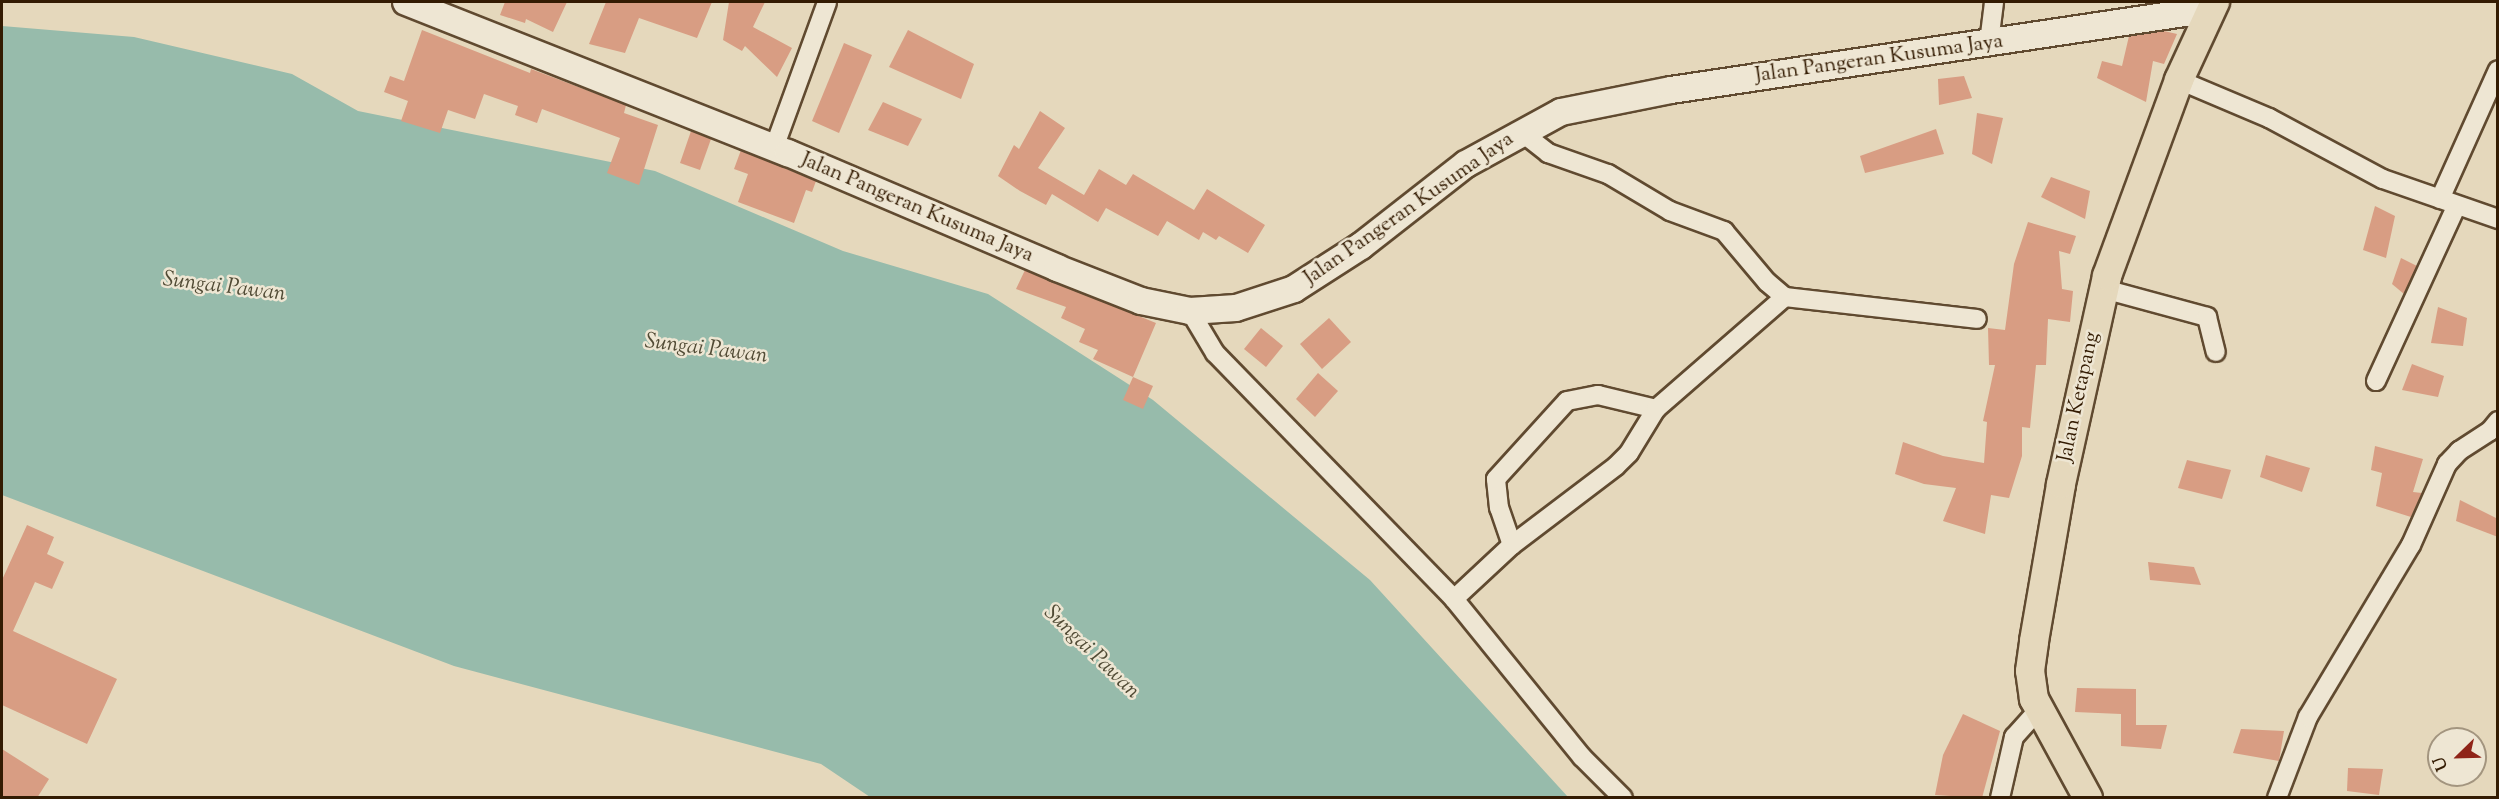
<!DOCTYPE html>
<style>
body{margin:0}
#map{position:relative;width:2499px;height:799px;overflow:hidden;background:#e5d8bc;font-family:"Sorts Mill Goudy",serif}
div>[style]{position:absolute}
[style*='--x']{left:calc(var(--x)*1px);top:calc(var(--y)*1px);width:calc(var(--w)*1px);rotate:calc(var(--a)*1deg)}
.water>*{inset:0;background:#97bbab}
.building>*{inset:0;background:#d89d83}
.roads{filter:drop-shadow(2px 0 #604a30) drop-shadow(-2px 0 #604a30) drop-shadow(0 2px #604a30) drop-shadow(0 -2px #604a30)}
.street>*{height:18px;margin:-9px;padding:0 9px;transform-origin:9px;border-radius:9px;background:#eee6d3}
.secondary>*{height:26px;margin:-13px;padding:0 13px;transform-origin:13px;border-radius:13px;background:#eee6d3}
.primary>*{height:28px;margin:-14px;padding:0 14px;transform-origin:14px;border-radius:14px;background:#e5d8bc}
span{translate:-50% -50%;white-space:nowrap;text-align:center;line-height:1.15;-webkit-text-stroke:5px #eee6d3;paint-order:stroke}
.street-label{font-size:21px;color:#331b02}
.water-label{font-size:22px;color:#514b35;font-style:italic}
.frame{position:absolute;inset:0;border:3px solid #331b02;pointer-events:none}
.north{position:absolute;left:2427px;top:727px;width:60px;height:60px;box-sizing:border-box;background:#eee6d3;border:2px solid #a3957f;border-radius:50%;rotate:247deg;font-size:16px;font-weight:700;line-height:24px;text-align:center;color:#331b02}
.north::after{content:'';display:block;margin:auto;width:21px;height:27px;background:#8f2418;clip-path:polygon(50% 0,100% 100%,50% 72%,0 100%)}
</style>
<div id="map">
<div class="water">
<div style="clip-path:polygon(2px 26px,134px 37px,292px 74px,358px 111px,655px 171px,843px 251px,988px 294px,1153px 400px,1370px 580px,1568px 797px,870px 797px,821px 764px,454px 666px,2px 495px)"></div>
</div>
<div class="building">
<div style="clip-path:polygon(505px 2px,567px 2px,553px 32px,526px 19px,525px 23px,500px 15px)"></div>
<div style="clip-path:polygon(606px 2px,712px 2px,697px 38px,639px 18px,625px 53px,589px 44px)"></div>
<div style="clip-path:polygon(729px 2px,765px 2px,753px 27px,792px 48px,777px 77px,745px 46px,742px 51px,723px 40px)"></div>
<div style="clip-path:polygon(422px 30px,530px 73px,531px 69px,626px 105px,624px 113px,658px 125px,639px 185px,607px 173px,620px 138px,542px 109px,537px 123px,515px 115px,518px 106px,484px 94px,475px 119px,448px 110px,440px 133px,401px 121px,408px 101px,384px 92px,390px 76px,404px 81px)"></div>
<div style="clip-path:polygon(908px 30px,974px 64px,961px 99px,889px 67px)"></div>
<div style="clip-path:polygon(2164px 31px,2177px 34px,2164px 64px,2153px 61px,2146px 102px,2097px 78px,2102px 61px,2122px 66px,2129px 36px)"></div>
<div style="clip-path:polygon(844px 43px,872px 55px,839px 133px,812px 121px)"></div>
<div style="clip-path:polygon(1964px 76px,1972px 98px,1939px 105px,1938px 79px)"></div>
<div style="clip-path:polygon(883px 102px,922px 119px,908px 146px,868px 130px)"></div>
<div style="clip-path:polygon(1040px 111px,1065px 128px,1038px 168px,1084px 195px,1099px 169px,1126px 185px,1133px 174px,1194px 210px,1207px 189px,1265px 225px,1248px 253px,1219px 236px,1216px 240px,1203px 232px,1199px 240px,1167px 221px,1158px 236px,1106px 208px,1098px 222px,1052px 194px,1046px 205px,1020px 191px,998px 176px,1014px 145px,1019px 149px)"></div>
<div style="clip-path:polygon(1977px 113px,2003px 118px,1992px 164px,1972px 154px)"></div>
<div style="clip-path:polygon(1936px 129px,1944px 154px,1865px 173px,1860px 156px)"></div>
<div style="clip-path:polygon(691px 131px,711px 139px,700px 170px,680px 163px)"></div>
<div style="clip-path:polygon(741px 150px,816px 181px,812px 192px,806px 190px,794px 223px,738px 202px,748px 174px,734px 169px)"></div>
<div style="clip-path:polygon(2051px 177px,2090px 191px,2085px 219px,2041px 197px)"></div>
<div style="clip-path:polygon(2375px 206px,2395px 216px,2386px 258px,2363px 250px)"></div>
<div style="clip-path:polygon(2028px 222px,2076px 236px,2070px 254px,2059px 251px,2062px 289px,2073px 291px,2070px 322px,2048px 319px,2046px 365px,2036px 365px,2030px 428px,2022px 427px,2022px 456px,2009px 498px,1991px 495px,1985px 534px,1943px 521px,1956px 488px,1924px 484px,1895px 474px,1903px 442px,1943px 456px,1984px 463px,1987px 422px,1983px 421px,1995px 365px,1989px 365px,1988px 328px,2005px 330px,2014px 264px)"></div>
<div style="clip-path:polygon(2401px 258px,2417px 266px,2404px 294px,2392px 284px)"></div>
<div style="clip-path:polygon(1025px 270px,1156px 323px,1133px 377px,1093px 359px,1098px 350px,1079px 342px,1085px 329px,1061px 318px,1066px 307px,1016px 289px)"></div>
<div style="clip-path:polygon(2438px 307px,2467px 318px,2463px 346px,2431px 343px)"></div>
<div style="clip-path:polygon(1329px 318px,1351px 342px,1322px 369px,1300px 344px)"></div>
<div style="clip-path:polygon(1261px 328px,1283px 346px,1266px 367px,1244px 349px)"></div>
<div style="clip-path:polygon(2412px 364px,2444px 376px,2438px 397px,2402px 390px)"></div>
<div style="clip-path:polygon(1318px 373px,1338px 391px,1315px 417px,1296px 399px)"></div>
<div style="clip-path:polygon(1133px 377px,1153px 386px,1143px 409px,1123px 400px)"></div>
<div style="clip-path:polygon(2375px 446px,2423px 459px,2413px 492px,2422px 493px,2411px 517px,2376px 506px,2382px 473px,2371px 470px)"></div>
<div style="clip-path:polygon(2266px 455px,2310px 468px,2302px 492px,2260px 477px)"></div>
<div style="clip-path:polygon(2187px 460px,2231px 470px,2222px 499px,2178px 488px)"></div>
<div style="clip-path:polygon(2460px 500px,2498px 519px,2498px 537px,2456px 521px)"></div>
<div style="clip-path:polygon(27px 525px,54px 537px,47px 554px,64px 562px,52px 589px,35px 582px,13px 631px,117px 679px,87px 744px,2px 705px,2px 580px)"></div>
<div style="clip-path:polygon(2148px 562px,2194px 567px,2201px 585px,2150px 580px)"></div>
<div style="clip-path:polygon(2077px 688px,2136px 689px,2136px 725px,2167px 725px,2161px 749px,2121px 746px,2121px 714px,2075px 712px)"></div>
<div style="clip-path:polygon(1963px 714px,2000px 731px,1982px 798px,1935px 795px,1943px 755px)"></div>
<div style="clip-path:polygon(2241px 729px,2284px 731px,2279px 761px,2233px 753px)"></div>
<div style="clip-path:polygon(2px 749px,49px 779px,37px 798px,2px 798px)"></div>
<div style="clip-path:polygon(2348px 768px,2383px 769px,2379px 795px,2347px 791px)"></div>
</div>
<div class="roads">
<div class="street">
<div style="--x:1989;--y:43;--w:41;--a:-83"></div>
<div style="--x:2179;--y:80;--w:98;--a:22.9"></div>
<div style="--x:2269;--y:118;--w:129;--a:28.2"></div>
<div style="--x:2383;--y:179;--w:122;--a:19.2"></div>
<div style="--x:1520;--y:131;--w:36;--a:38"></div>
<div style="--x:1548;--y:153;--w:64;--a:19.3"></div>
<div style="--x:1608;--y:174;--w:72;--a:30.8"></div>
<div style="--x:1670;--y:211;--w:58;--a:20.3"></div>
<div style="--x:1724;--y:231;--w:67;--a:49.9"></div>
<div style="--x:1767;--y:282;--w:23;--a:40"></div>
<div style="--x:1785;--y:297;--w:193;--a:6.5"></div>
<div style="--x:774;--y:148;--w:155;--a:-70"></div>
<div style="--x:2440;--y:199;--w:141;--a:-65.8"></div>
<div style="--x:2104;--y:289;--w:107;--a:15.2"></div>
<div style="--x:2207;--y:317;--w:36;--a:76"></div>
<div style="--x:1190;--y:311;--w:49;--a:59.2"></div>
<div style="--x:1215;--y:353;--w:343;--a:45.8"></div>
<div style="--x:1454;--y:599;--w:203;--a:51"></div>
<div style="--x:1582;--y:757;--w:58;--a:45"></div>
<div style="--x:2376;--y:381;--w:192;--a:-65.3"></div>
<div style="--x:1512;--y:545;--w:39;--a:-109"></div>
<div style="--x:1499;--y:508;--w:29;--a:-96"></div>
<div style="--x:1496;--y:479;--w:105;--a:-47.7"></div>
<div style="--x:1567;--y:401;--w:32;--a:-11"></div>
<div style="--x:1598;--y:395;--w:60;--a:13.6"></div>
<div style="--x:1454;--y:599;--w:79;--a:-43"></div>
<div style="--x:1512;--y:545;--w:131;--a:-37.2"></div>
<div style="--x:1616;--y:466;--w:18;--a:-45"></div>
<div style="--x:1629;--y:453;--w:52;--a:-58.5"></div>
<div style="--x:1656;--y:409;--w:171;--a:-41"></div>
<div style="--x:2000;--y:798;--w:63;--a:-77.1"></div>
<div style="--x:2014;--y:737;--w:36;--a:-48"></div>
<div style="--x:2277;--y:798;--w:87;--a:-69.1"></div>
<div style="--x:2308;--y:717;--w:200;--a:-59.1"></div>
<div style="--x:2411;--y:545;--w:89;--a:-66"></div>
<div style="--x:2447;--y:464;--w:18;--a:-47"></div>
<div style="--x:2459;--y:451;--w:37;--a:-33"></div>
<div style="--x:2490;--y:431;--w:13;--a:-51"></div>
</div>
<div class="secondary">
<div style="--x:406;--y:2;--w:411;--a:21.6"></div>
<div style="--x:788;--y:153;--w:293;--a:23.1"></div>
<div style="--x:1057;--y:268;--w:90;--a:21.4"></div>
<div style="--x:1141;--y:301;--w:50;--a:11.5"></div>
<div style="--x:1190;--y:311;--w:46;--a:-3.7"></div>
<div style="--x:1236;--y:308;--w:61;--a:-18.1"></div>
<div style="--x:1294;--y:289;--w:80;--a:-32.7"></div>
<div style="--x:1361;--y:246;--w:133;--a:-38"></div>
<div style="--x:1466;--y:164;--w:108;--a:-28.7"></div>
<div style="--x:1561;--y:112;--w:112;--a:-11.3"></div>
<div style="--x:1671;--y:90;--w:546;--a:-8.53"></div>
</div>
<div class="primary">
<div style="--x:2088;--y:798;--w:113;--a:-118.6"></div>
<div style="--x:2034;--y:699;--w:28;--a:-98"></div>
<div style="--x:2030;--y:671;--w:30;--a:-82"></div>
<div style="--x:2034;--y:641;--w:159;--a:-80.2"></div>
<div style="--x:2061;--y:484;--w:213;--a:-77.5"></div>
<div style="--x:2107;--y:276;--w:209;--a:-69.8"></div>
<div style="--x:2179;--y:80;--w:86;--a:-65.2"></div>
</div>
</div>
<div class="street-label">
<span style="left:1879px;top:59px;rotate:-8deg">Jalan Pangeran Kusuma Jaya</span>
<span style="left:917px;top:208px;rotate:23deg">Jalan Pangeran Kusuma Jaya</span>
<span style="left:1409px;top:209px;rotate:-35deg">Jalan Pangeran Kusuma Jaya</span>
<span style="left:2079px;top:397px;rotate:-78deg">Jalan Ketapang</span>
</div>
<div class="water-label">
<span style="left:224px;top:288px;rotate:7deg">Sungai Pawan</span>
<span style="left:706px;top:350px;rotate:7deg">Sungai Pawan</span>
<span style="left:1091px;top:653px;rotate:44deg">Sungai Pawan</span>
</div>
<div class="frame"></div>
<div class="north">U</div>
</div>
